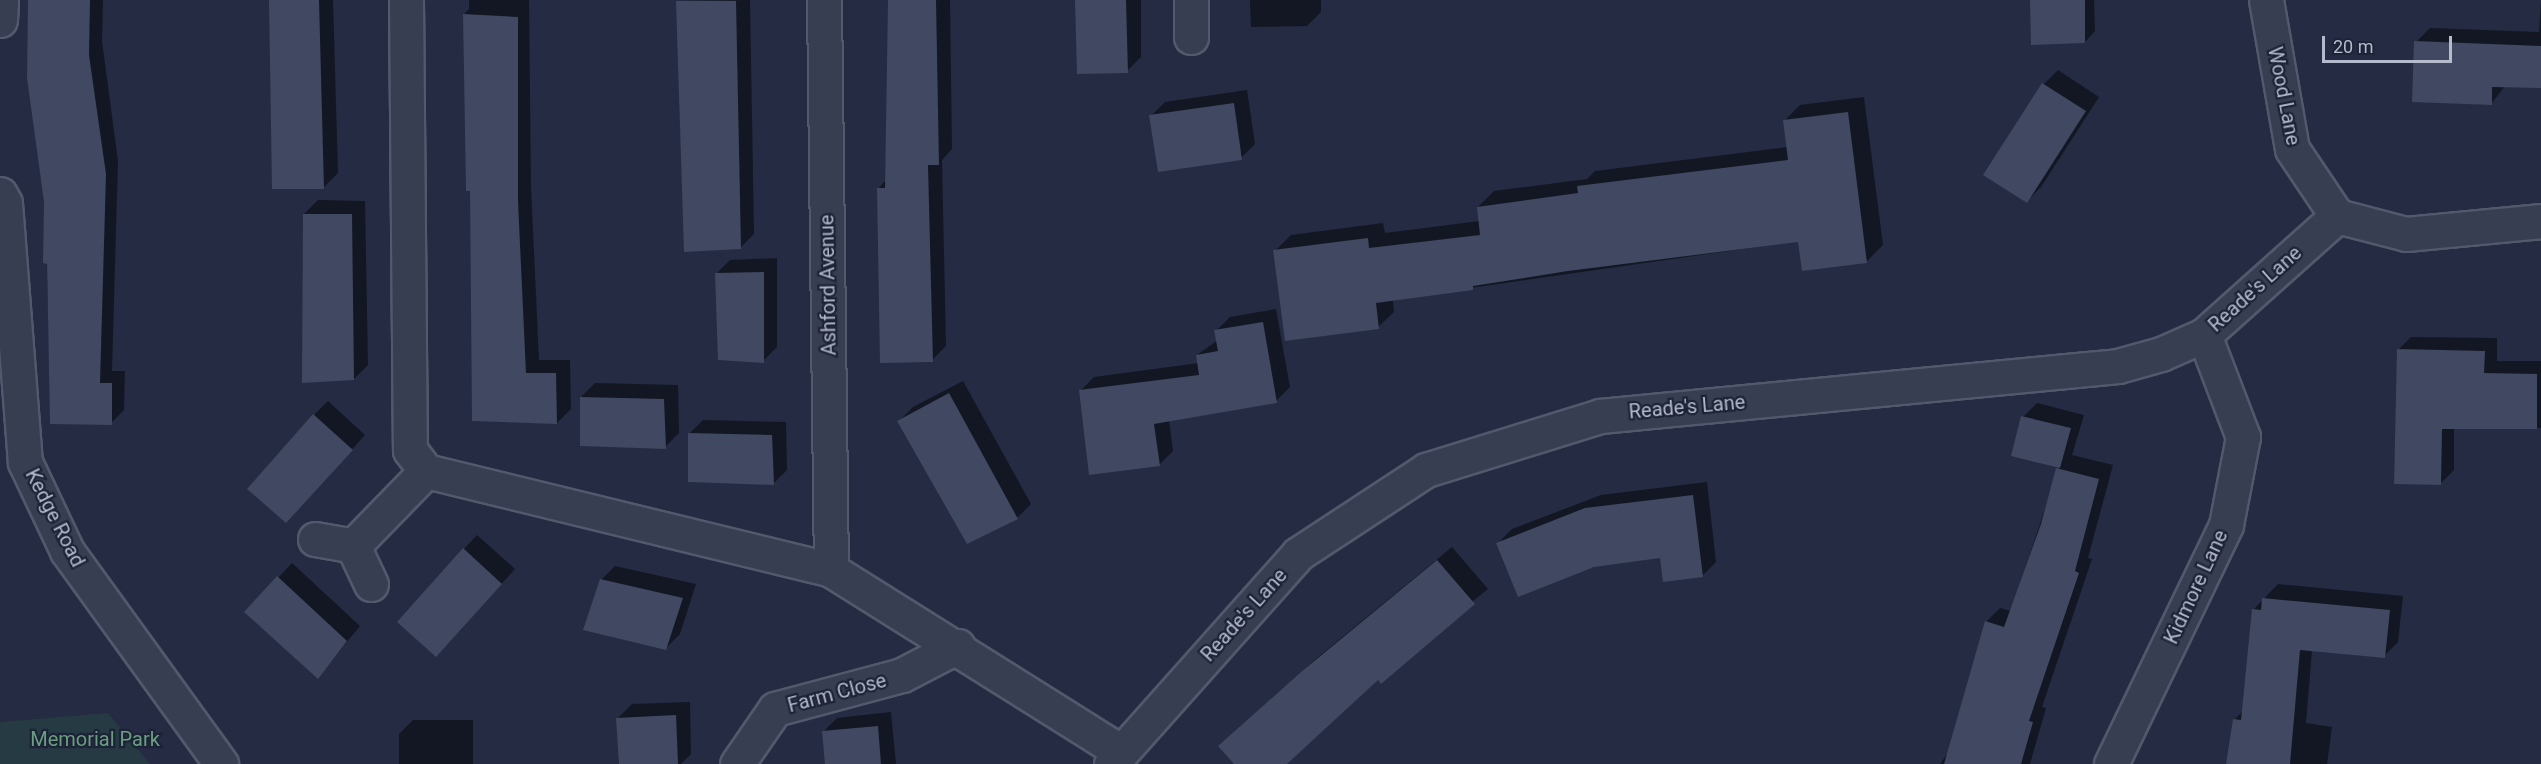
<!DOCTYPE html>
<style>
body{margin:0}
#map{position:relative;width:2541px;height:764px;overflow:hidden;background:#242b42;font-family:Roboto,sans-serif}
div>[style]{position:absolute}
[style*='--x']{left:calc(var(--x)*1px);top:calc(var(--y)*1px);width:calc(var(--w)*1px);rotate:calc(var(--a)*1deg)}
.green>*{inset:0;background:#263a43}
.shadow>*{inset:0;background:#0007}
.building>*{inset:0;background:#404862}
.roads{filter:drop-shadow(2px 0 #53596c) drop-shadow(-2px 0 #53596c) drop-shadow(0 2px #53596c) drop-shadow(0 -2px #53596c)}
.minor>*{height:33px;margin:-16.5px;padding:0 16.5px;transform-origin:16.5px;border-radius:16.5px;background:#383e52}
span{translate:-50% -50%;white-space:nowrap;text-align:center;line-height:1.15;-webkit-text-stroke:4.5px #1d2337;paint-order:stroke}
.street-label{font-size:20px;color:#b5bacc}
.park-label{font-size:20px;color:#6b9e80}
.scale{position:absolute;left:2322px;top:36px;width:130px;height:27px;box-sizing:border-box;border:3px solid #b5bacc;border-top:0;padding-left:8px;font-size:18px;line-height:21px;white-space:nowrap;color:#b5bacc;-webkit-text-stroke:4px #1d2337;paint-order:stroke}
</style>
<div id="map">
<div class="green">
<div style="clip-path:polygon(108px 713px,150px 764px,0 764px,0 722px)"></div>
</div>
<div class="shadow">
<div style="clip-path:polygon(29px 0,103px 0,102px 41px,118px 161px,112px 371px,125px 371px,124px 410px,111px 423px,51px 423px,45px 202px)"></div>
<div style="clip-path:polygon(272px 0,333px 0,338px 173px,324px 187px)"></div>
<div style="clip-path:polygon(469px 0,529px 0,531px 186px,539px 360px,570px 360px,571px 409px,557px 423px,473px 420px,471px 190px,464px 14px,469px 9px)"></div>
<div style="clip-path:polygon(750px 0,754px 234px,740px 248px,678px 1px)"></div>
<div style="clip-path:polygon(889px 0,950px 0,952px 149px,942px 160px,946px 346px,932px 360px,878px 189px,886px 180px)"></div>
<div style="clip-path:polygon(1078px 0,1141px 0,1141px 57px,1127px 71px)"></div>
<div style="clip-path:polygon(1250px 0,1321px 0,1321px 12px,1307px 26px,1251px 27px)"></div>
<div style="clip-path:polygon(2032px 0,2094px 0,2095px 31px,2085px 42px)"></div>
<div style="clip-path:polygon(2541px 0,2541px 87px,2505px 86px,2491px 104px,2416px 42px,2430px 28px,2539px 32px)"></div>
<div style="clip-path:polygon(2058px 70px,2099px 97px,2041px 187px,2027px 201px,2044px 84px)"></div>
<div style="clip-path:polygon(1247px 90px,1255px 144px,1241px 158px,1151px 116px,1165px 102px)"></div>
<div style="clip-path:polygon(1864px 97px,1883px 245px,1867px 261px,1799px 241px,1393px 299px,1394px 312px,1378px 327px,1275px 251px,1291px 235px,1383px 223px,1385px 233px,1480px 221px,1478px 207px,1494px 191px,1587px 179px,1595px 171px,1787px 147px,1784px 121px,1800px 105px)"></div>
<div style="clip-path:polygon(318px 200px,365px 201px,368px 365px,354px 379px,304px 214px)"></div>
<div style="clip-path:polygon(777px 258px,777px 347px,763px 361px,716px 274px,730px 260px)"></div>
<div style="clip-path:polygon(1276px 309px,1290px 387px,1276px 401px,1169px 420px,1173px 451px,1159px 465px,1080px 391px,1094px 377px,1199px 363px,1197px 355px,1218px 340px,1216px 331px,1230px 317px)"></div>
<div style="clip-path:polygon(2411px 337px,2497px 338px,2497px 361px,2541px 361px,2541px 428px,2454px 427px,2454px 470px,2441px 483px,2398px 350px)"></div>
<div style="clip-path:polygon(963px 381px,1031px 504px,1017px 518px,899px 421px,913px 407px)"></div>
<div style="clip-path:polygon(595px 383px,678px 385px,679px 433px,665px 447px,581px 397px)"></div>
<div style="clip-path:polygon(328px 401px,365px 435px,300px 507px,314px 415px)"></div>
<div style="clip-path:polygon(2037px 403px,2084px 415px,2072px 455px,2113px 465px,2088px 558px,2092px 559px,2042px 707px,2046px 708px,2030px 764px,1940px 764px,1950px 750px,1986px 622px,2000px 608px,2011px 611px,2059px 467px,2023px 417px)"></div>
<div style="clip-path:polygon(703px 420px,786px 422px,787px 470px,773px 484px,689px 434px)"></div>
<div style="clip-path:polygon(1707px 482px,1716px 562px,1702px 576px,1661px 557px,1498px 543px,1512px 529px,1601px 495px)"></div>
<div style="clip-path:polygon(477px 535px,515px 569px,450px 641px,464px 549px)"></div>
<div style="clip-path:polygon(1452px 547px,1488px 589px,1378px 678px,1285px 764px,1236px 764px,1234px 732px,1317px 658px)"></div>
<div style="clip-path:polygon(292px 563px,360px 626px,318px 677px,246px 612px)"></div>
<div style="clip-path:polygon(615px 566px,696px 584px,680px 634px,666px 648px,601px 580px)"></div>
<div style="clip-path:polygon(2278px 584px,2403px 596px,2398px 642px,2384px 656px,2312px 650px,2306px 723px,2332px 727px,2327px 764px,2228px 764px,2234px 720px,2244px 710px,2253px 610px)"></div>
<div style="clip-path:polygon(690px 702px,691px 754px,681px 764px,620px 764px,618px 718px,632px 704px)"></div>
<div style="clip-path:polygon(891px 712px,896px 764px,827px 764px,823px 732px,837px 718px)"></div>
<div style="clip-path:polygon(413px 720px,473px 720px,473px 764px,399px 764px,399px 734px)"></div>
</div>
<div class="building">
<div style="clip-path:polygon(28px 0,90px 0,89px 55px,106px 174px,100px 383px,112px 383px,112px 425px,50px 424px,47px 264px,43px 263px,44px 202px,27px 78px)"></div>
<div style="clip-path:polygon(269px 0,319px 0,324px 189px,272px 189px)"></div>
<div style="clip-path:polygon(888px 0,936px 0,939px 165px,928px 165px,933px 362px,880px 363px,877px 188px,885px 188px)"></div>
<div style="clip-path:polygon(1075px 0,1126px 0,1128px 73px,1077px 74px)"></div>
<div style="clip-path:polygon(2030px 0,2085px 0,2085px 43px,2031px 45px)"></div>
<div style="clip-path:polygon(676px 1px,736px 1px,741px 249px,684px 252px)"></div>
<div style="clip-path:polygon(463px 14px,518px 17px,518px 201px,526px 373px,556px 373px,557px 424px,472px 421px,470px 191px,466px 191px)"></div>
<div style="clip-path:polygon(2414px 41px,2541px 46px,2541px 88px,2492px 87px,2492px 105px,2412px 102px)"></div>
<div style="clip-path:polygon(2042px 83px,2086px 111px,2027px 203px,1983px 175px)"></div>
<div style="clip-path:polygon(1234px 103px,1242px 160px,1158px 172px,1149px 115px)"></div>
<div style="clip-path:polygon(1848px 112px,1867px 263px,1802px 271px,1798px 242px,1568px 271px,1473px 286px,1473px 290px,1376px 303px,1379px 329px,1285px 341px,1273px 250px,1368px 238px,1369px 248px,1480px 235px,1477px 207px,1578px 193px,1577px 186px,1788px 160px,1783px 120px)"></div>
<div style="clip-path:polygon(303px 214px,352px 214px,354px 380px,302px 383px)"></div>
<div style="clip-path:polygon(764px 272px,764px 363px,718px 360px,715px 273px)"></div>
<div style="clip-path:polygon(1263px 322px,1277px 403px,1154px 424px,1160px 466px,1089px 475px,1079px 390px,1199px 375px,1196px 355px,1218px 351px,1214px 330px)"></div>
<div style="clip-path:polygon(2397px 349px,2485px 351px,2484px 373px,2537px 374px,2537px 429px,2442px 429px,2441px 485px,2394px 484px)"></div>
<div style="clip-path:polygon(949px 393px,1018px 519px,967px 544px,897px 421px)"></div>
<div style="clip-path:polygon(580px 397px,664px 399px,666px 449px,580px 446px)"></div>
<div style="clip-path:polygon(313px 414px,353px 450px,286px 523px,247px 489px)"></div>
<div style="clip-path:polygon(2021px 416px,2071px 428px,2060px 468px,2011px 456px)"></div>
<div style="clip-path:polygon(688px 433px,772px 435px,774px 485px,688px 482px)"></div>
<div style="clip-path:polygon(2056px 468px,2099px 479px,2075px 571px,2079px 573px,2029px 721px,2033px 722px,2021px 764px,1944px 764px,1985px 621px,2004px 627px,2041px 524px)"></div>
<div style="clip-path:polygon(1693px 495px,1703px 577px,1663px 582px,1660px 558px,1594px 567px,1518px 597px,1496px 543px,1585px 508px)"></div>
<div style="clip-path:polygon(463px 548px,502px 584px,436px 657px,397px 622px)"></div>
<div style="clip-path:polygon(1437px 560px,1475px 604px,1381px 684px,1378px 680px,1287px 764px,1234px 764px,1218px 746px,1301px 672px)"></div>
<div style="clip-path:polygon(277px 576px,347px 641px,318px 679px,244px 612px)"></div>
<div style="clip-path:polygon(600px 579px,683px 598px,666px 650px,583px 630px)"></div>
<div style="clip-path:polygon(2262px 598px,2390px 610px,2385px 658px,2300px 650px,2290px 764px,2226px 764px,2233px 719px,2241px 720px,2252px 609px,2261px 610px)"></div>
<div style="clip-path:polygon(676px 715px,678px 764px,619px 764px,616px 718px)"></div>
<div style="clip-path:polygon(878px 726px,881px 764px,825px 764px,822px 731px)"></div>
</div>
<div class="roads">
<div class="minor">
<div style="--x:406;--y:0;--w:450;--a:89.5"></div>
<div style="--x:410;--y:450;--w:26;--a:53"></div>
<div style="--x:824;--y:0;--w:570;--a:89.3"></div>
<div style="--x:1191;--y:0;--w:37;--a:90"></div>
<div style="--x:2266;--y:0;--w:151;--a:80.1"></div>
<div style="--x:2292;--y:149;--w:81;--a:56.1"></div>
<div style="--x:0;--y:20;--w:20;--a:-87"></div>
<div style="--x:0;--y:194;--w:10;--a:61"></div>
<div style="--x:5;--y:203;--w:260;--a:85.6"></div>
<div style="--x:25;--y:462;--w:98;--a:64.7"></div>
<div style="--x:67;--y:551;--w:263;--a:54.1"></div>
<div style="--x:2337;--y:216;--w:71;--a:14.6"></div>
<div style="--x:2406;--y:234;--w:136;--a:-5.5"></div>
<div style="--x:315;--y:539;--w:39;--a:10"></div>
<div style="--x:353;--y:546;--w:42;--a:64.7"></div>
<div style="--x:353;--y:546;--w:105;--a:-45.8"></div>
<div style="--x:426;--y:471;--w:417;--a:13.7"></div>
<div style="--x:831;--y:570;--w:342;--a:32.1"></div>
<div style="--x:737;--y:764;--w:67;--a:-55.4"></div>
<div style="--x:775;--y:709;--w:131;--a:-15"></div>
<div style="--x:902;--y:675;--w:63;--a:-27.4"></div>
<div style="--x:1111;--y:764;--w:281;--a:-48.3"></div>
<div style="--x:1298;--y:554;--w:153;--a:-33.3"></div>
<div style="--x:1426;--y:470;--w:182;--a:-17.2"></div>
<div style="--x:1600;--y:416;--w:520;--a:-5.51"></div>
<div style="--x:2118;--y:366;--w:45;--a:-15.6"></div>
<div style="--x:2161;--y:354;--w:47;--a:-23.8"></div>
<div style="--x:2204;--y:335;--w:178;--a:-41.8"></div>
<div style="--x:2111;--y:764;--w:265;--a:-64.3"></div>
<div style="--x:2226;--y:525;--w:90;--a:-79.1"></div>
<div style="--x:2243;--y:437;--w:109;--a:-110.9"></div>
</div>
</div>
<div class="street-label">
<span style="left:2284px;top:96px;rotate:79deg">Wood Lane</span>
<span style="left:828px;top:285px;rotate:-91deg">Ashford Avenue</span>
<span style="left:2255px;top:289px;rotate:-42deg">Reade's Lane</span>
<span style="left:1687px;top:407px;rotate:-5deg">Reade's Lane</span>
<span style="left:55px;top:518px;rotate:63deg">Kedge Road</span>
<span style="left:2196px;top:587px;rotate:-65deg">Kidmore Lane</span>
<span style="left:1244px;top:615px;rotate:-48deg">Reade's Lane</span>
<span style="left:837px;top:693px;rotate:-15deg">Farm Close</span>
</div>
<div class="park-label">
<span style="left:95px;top:739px">Memorial Park</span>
</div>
<div class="scale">20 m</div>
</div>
